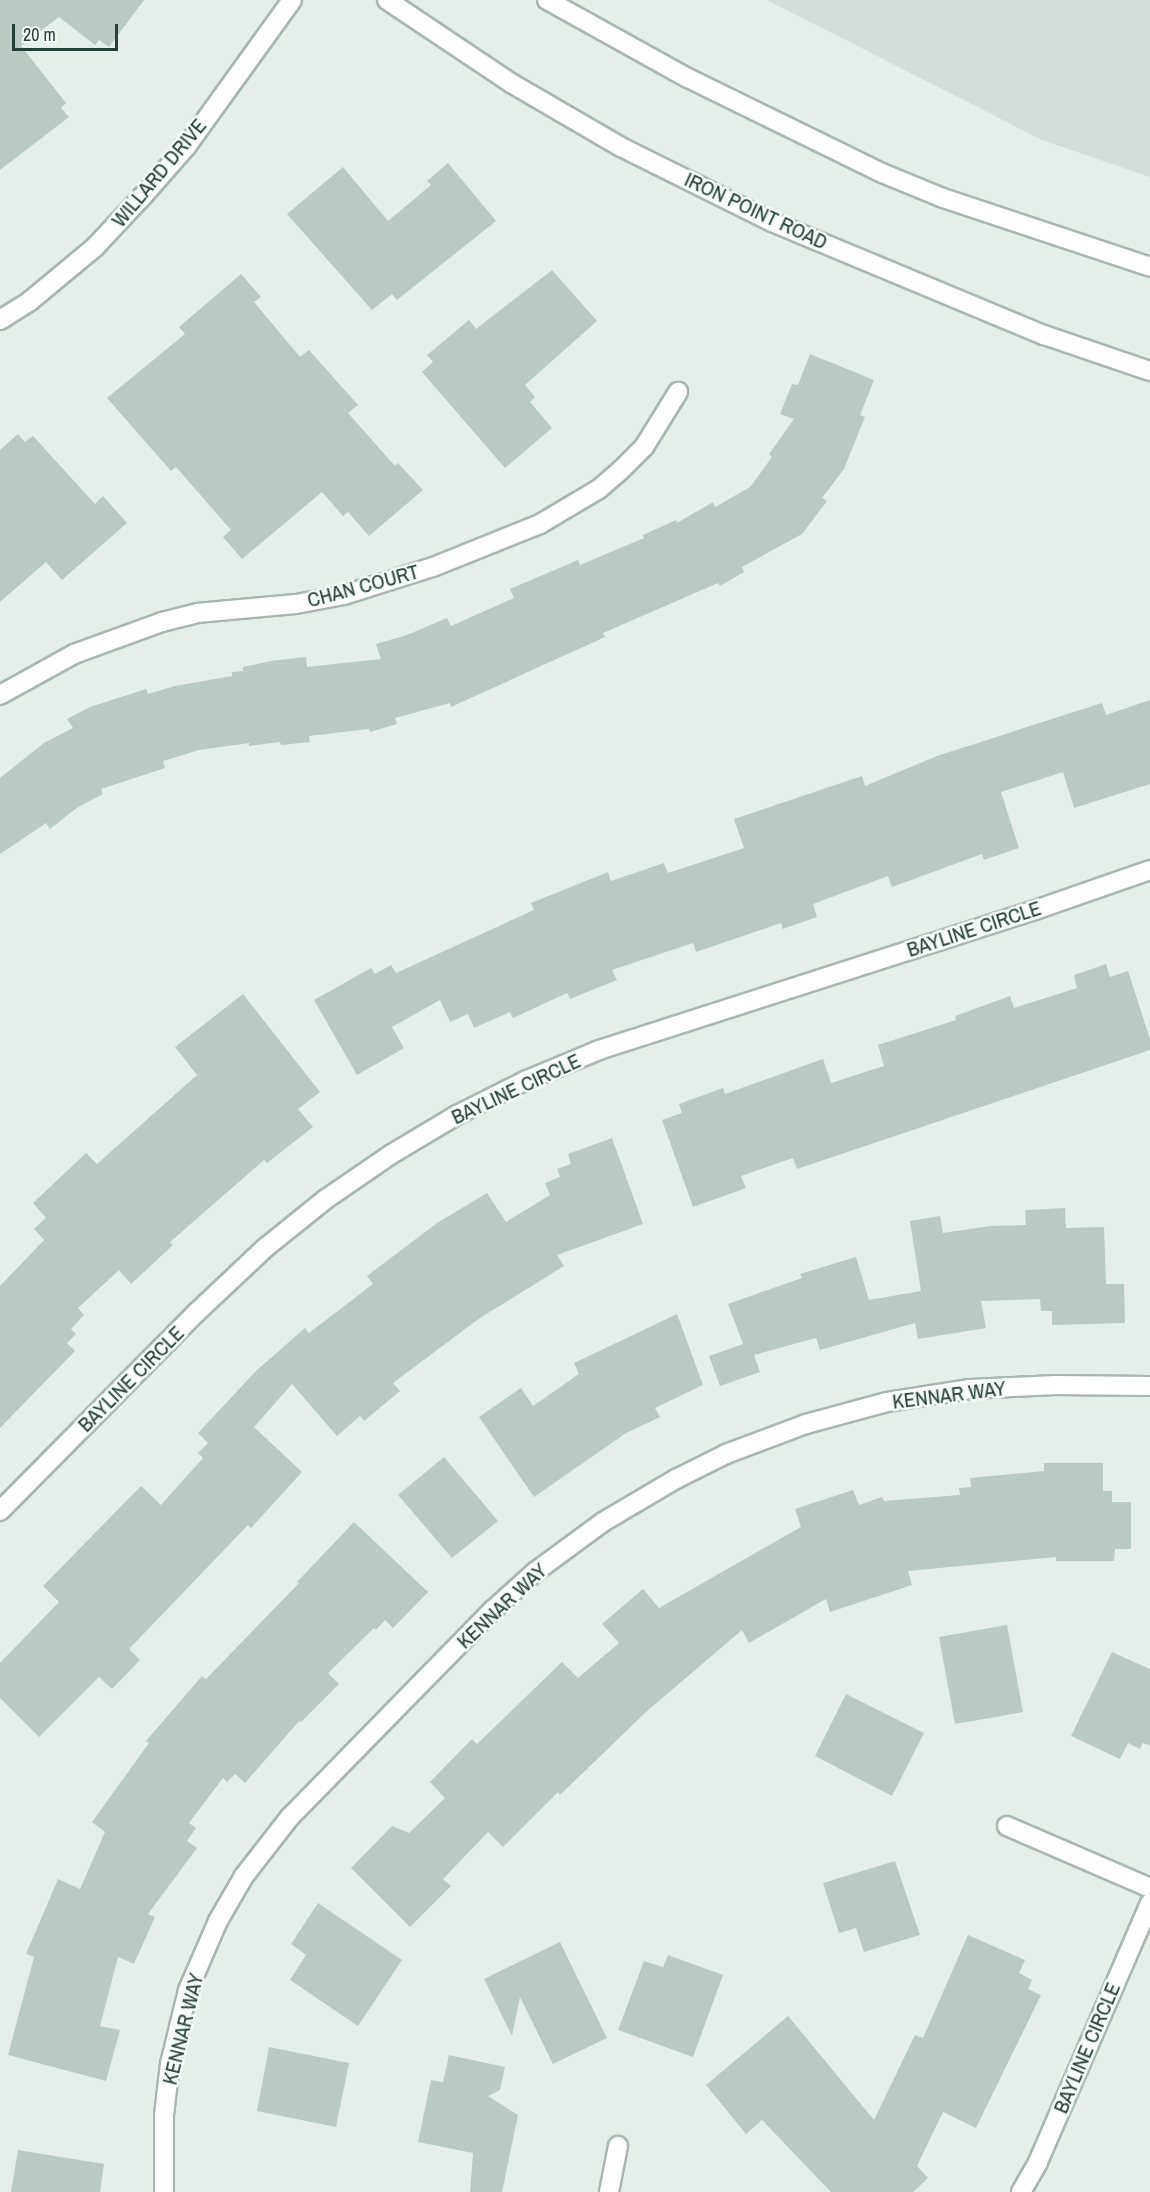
<!DOCTYPE html>
<style>
body{margin:0}
#map{position:relative;width:1150px;height:2192px;overflow:hidden;background:#e6eeea;font-family:"Archivo Narrow",sans-serif}
div>[style]{position:absolute}
[style*='--x']{left:calc(var(--x)*1px);top:calc(var(--y)*1px);width:calc(var(--w)*1px);rotate:calc(var(--a)*1deg)}
.built>*{inset:0;background:#d4ded9}
.building>*{inset:0;background:#bbc9c3}
.roads{filter:drop-shadow(2px 0 #a8b6b1) drop-shadow(-2px 0 #a8b6b1) drop-shadow(0 2px #a8b6b1) drop-shadow(0 -2px #a8b6b1)}
.minor>*{height:18px;margin:-9px;padding:0 9px;transform-origin:9px;border-radius:9px;background:#fff}
.tertiary>*{height:18px;margin:-9px;padding:0 9px;transform-origin:9px;border-radius:9px;background:#fff}
.secondary>*{height:18px;margin:-9px;padding:0 9px;transform-origin:9px;border-radius:9px;background:#fff}
span{translate:-50% -50%;white-space:nowrap;text-align:center;line-height:1.15;-webkit-text-stroke:5px #f7fbf9;paint-order:stroke}
.street-label{font-size:21px;color:#254038}
.scale{position:absolute;left:12px;top:24px;width:106px;height:27px;box-sizing:border-box;border:3px solid #254038;border-top:0;padding-left:8px;font-size:18px;line-height:21px;white-space:nowrap;color:#254038;-webkit-text-stroke:4px #f7fbf9;paint-order:stroke}
</style>
<div id="map">
<div class="built">
<div style="clip-path:polygon(767px 0,1150px 0,1150px 177px,1042px 140px)"></div>
</div>
<div class="building">
<div style="clip-path:polygon(0 0,144px 0,109px 47px,99px 40px,95px 45px,59px 17px,21px 46px,66px 103px,61px 108px,69px 117px,0 170px)"></div>
<div style="clip-path:polygon(448px 163px,496px 221px,397px 300px,392px 294px,372px 310px,287px 214px,343px 167px,388px 221px,431px 185px,427px 181px)"></div>
<div style="clip-path:polygon(552px 270px,597px 321px,525px 385px,535px 397px,530px 402px,552px 428px,505px 468px,422px 372px,433px 362px,427px 355px,469px 320px,476px 329px)"></div>
<div style="clip-path:polygon(241px 274px,261px 297px,254px 302px,300px 357px,309px 350px,358px 405px,348px 413px,395px 466px,398px 463px,423px 490px,369px 536px,348px 512px,343px 516px,322px 492px,242px 559px,223px 537px,231px 530px,176px 467px,171px 471px,107px 398px,185px 334px,179px 327px)"></div>
<div style="clip-path:polygon(810px 354px,874px 380px,860px 415px,865px 417px,844px 469px,822px 498px,827px 501px,802px 534px,742px 567px,744px 572px,720px 586px,718px 583px,603px 633px,605px 637px,451px 707px,450px 703px,395px 718px,397px 724px,370px 732px,369px 729px,309px 736px,310px 742px,281px 745px,280px 742px,249px 746px,249px 743px,199px 750px,163px 761px,165px 768px,101px 789px,103px 794px,78px 807px,50px 829px,46px 823px,0 854px,0 778px,44px 743px,73px 728px,67px 719px,90px 707px,146px 689px,148px 694px,175px 686px,232px 676px,232px 672px,243px 671px,243px 667px,271px 661px,306px 657px,307px 667px,381px 659px,376px 644px,407px 635px,447px 618px,451px 626px,514px 598px,510px 589px,578px 560px,580px 565px,644px 538px,643px 535px,676px 520px,677px 523px,713px 502px,715px 507px,750px 487px,772px 457px,769px 454px,794px 419px,780px 414px,792px 384px,798px 385px)"></div>
<div style="clip-path:polygon(18px 434px,25px 442px,33px 436px,95px 504px,103px 496px,127px 523px,62px 580px,46px 562px,0 602px,0 450px)"></div>
<div style="clip-path:polygon(1150px 700px,1150px 784px,1074px 808px,1063px 772px,1001px 792px,1019px 848px,984px 860px,982px 854px,892px 887px,888px 876px,813px 904px,817px 917px,783px 929px,781px 923px,696px 952px,693px 943px,612px 970px,617px 980px,570px 999px,567px 993px,513px 1018px,510px 1012px,474px 1028px,468px 1014px,450px 1022px,440px 1000px,392px 1027px,404px 1048px,357px 1075px,314px 1000px,371px 968px,375px 974px,391px 965px,396px 973px,534px 910px,531px 903px,608px 872px,611px 881px,664px 863px,668px 873px,744px 848px,734px 819px,862px 776px,865px 786px,937px 756px,1102px 703px,1106px 715px)"></div>
<div style="clip-path:polygon(1106px 964px,1110px 977px,1128px 971px,1150px 1039px,1150px 1050px,797px 1169px,793px 1158px,741px 1176px,746px 1188px,693px 1207px,662px 1120px,682px 1113px,679px 1104px,723px 1088px,725px 1094px,823px 1059px,831px 1083px,884px 1066px,878px 1045px,956px 1020px,955px 1016px,1010px 996px,1014px 1008px,1077px 988px,1074px 975px)"></div>
<div style="clip-path:polygon(243px 994px,320px 1092px,298px 1109px,313px 1127px,267px 1163px,264px 1160px,170px 1242px,173px 1245px,131px 1284px,119px 1270px,78px 1308px,84px 1315px,71px 1329px,76px 1334px,67px 1343px,75px 1351px,0 1428px,0 1286px,44px 1240px,34px 1229px,46px 1218px,33px 1203px,86px 1153px,97px 1164px,197px 1075px,175px 1047px)"></div>
<div style="clip-path:polygon(612px 1138px,643px 1224px,557px 1255px,564px 1266px,480px 1318px,393px 1383px,400px 1391px,364px 1421px,360px 1416px,337px 1436px,292px 1384px,254px 1427px,302px 1472px,251px 1528px,248px 1525px,129px 1649px,140px 1660px,112px 1689px,99px 1677px,39px 1737px,0 1698px,0 1663px,59px 1602px,43px 1586px,141px 1486px,161px 1505px,203px 1458px,198px 1453px,208px 1443px,198px 1433px,257px 1370px,305px 1328px,309px 1333px,373px 1284px,367px 1276px,437px 1223px,487px 1193px,506px 1222px,550px 1195px,545px 1183px,560px 1177px,557px 1169px,571px 1164px,568px 1154px)"></div>
<div style="clip-path:polygon(1065px 1208px,1066px 1228px,1104px 1227px,1106px 1284px,1124px 1284px,1125px 1323px,1052px 1325px,1052px 1311px,1041px 1311px,1040px 1299px,981px 1301px,986px 1328px,918px 1339px,915px 1323px,820px 1350px,816px 1338px,754px 1355px,760px 1372px,720px 1386px,709px 1356px,743px 1344px,728px 1304px,802px 1278px,800px 1274px,856px 1257px,869px 1300px,921px 1291px,910px 1221px,940px 1216px,943px 1233px,990px 1226px,1026px 1225px,1025px 1210px)"></div>
<div style="clip-path:polygon(677px 1314px,703px 1385px,655px 1408px,660px 1417px,626px 1433px,534px 1497px,479px 1417px,521px 1388px,533px 1406px,579px 1374px,574px 1363px)"></div>
<div style="clip-path:polygon(444px 1457px,498px 1521px,452px 1558px,398px 1495px)"></div>
<div style="clip-path:polygon(1044px 1463px,1103px 1463px,1103px 1491px,1112px 1491px,1112px 1502px,1131px 1502px,1131px 1549px,1115px 1549px,1114px 1561px,1056px 1561px,1056px 1557px,908px 1571px,912px 1585px,830px 1612px,826px 1599px,749px 1643px,742px 1630px,646px 1712px,560px 1795px,558px 1792px,503px 1847px,488px 1832px,443px 1879px,451px 1886px,410px 1927px,351px 1868px,392px 1826px,409px 1833px,445px 1798px,430px 1782px,472px 1739px,477px 1744px,562px 1662px,578px 1678px,619px 1643px,602px 1624px,643px 1589px,659px 1608px,801px 1527px,795px 1509px,853px 1490px,859px 1505px,882px 1497px,884px 1501px,960px 1495px,959px 1488px,971px 1487px,970px 1478px,1044px 1471px)"></div>
<div style="clip-path:polygon(354px 1522px,428px 1592px,393px 1628px,385px 1620px,376px 1630px,374px 1628px,328px 1673px,339px 1684px,301px 1722px,299px 1721px,245px 1783px,235px 1774px,227px 1782px,223px 1778px,189px 1823px,196px 1828px,187px 1841px,197px 1848px,148px 1914px,155px 1917px,134px 1964px,118px 1957px,100px 2026px,120px 2030px,106px 2081px,8px 2055px,34px 1957px,26px 1954px,58px 1879px,80px 1889px,105px 1832px,92px 1822px,149px 1743px,146px 1741px,202px 1676px,206px 1679px,299px 1583px,297px 1582px)"></div>
<div style="clip-path:polygon(1007px 1625px,1023px 1712px,955px 1724px,939px 1637px)"></div>
<div style="clip-path:polygon(1112px 1652px,1150px 1669px,1150px 1746px,1143px 1743px,1140px 1749px,1128px 1743px,1120px 1759px,1071px 1736px)"></div>
<div style="clip-path:polygon(846px 1694px,924px 1733px,892px 1796px,815px 1756px)"></div>
<div style="clip-path:polygon(895px 1861px,920px 1935px,864px 1952px,856px 1928px,839px 1933px,823px 1883px)"></div>
<div style="clip-path:polygon(318px 1903px,402px 1960px,358px 2026px,290px 1980px,306px 1955px,291px 1944px)"></div>
<div style="clip-path:polygon(968px 1935px,1025px 1960px,1019px 1973px,1032px 1980px,1028px 1989px,1041px 1995px,976px 2128px,943px 2112px,917px 2166px,928px 2178px,913px 2192px,831px 2192px,762px 2120px,746px 2134px,706px 2085px,788px 2016px,874px 2120px,915px 2035px,923px 2038px)"></div>
<div style="clip-path:polygon(560px 1942px,607px 2038px,553px 2064px,520px 1997px,512px 2036px,484px 1979px)"></div>
<div style="clip-path:polygon(668px 1955px,723px 1975px,693px 2057px,618px 2030px,644px 1961px,663px 1967px)"></div>
<div style="clip-path:polygon(269px 2047px,349px 2063px,336px 2127px,257px 2111px)"></div>
<div style="clip-path:polygon(449px 2055px,505px 2067px,500px 2090px,488px 2096px,518px 2115px,502px 2192px,470px 2192px,473px 2153px,418px 2142px,431px 2080px,443px 2082px)"></div>
<div style="clip-path:polygon(18px 2150px,104px 2164px,100px 2192px,11px 2192px)"></div>
</div>
<div class="roads">
<div class="minor">
<div style="--x:0;--y:695;--w:85;--a:-29"></div>
<div style="--x:74;--y:654;--w:94;--a:-20"></div>
<div style="--x:162;--y:622;--w:36;--a:-14"></div>
<div style="--x:197;--y:613;--w:99;--a:-5.2"></div>
<div style="--x:296;--y:604;--w:49;--a:-10.6"></div>
<div style="--x:344;--y:595;--w:93;--a:-17.5"></div>
<div style="--x:433;--y:567;--w:115;--a:-21.9"></div>
<div style="--x:540;--y:524;--w:69;--a:-30.7"></div>
<div style="--x:599;--y:489;--w:29;--a:-41"></div>
<div style="--x:621;--y:470;--w:33;--a:-45"></div>
<div style="--x:644;--y:447;--w:65;--a:-58.3"></div>
<div style="--x:0;--y:1511;--w:279;--a:-45.3"></div>
<div style="--x:196;--y:1313;--w:95;--a:-43.3"></div>
<div style="--x:265;--y:1248;--w:78;--a:-38.8"></div>
<div style="--x:326;--y:1199;--w:78;--a:-34.5"></div>
<div style="--x:390;--y:1155;--w:78;--a:-30.8"></div>
<div style="--x:457;--y:1115;--w:78;--a:-26.6"></div>
<div style="--x:527;--y:1080;--w:78;--a:-22.6"></div>
<div style="--x:599;--y:1050;--w:458;--a:-17.8"></div>
<div style="--x:1035;--y:910;--w:122;--a:-19.2"></div>
<div style="--x:1007;--y:1826;--w:156;--a:23.4"></div>
<div style="--x:164;--y:2192;--w:77;--a:-90"></div>
<div style="--x:164;--y:2115;--w:51;--a:-83.3"></div>
<div style="--x:170;--y:2064;--w:76;--a:-76.3"></div>
<div style="--x:188;--y:1990;--w:75;--a:-66.5"></div>
<div style="--x:218;--y:1921;--w:52;--a:-60"></div>
<div style="--x:244;--y:1876;--w:75;--a:-52.1"></div>
<div style="--x:290;--y:1817;--w:290;--a:-45.6"></div>
<div style="--x:493;--y:1610;--w:57;--a:-42.1"></div>
<div style="--x:535;--y:1572;--w:84;--a:-36.3"></div>
<div style="--x:603;--y:1522;--w:85;--a:-30.5"></div>
<div style="--x:676;--y:1479;--w:56;--a:-26.6"></div>
<div style="--x:726;--y:1454;--w:85;--a:-20.6"></div>
<div style="--x:806;--y:1424;--w:84;--a:-15.2"></div>
<div style="--x:887;--y:1402;--w:84;--a:-8.9"></div>
<div style="--x:970;--y:1389;--w:86;--a:-2.7"></div>
<div style="--x:1056;--y:1385;--w:94;--a:0.6"></div>
<div style="--x:609;--y:2192;--w:47;--a:-78.9"></div>
<div style="--x:1021;--y:2192;--w:34;--a:-60"></div>
<div style="--x:1038;--y:2162;--w:282;--a:-66.6"></div>
</div>
<div class="tertiary">
<div style="--x:0;--y:320;--w:36;--a:-32"></div>
<div style="--x:30;--y:301;--w:85;--a:-39.7"></div>
<div style="--x:95;--y:247;--w:69;--a:-46.8"></div>
<div style="--x:142;--y:197;--w:67;--a:-48.7"></div>
<div style="--x:186;--y:147;--w:181;--a:-54.2"></div>
</div>
<div class="secondary">
<div style="--x:387;--y:0;--w:149;--a:33.8"></div>
<div style="--x:511;--y:83;--w:127;--a:30.2"></div>
<div style="--x:621;--y:147;--w:169;--a:26.4"></div>
<div style="--x:772;--y:222;--w:295;--a:22.6"></div>
<div style="--x:1044;--y:335;--w:112;--a:18.8"></div>
<div style="--x:547;--y:0;--w:161;--a:29"></div>
<div style="--x:688;--y:78;--w:216;--a:26.1"></div>
<div style="--x:882;--y:173;--w:66;--a:22.3"></div>
<div style="--x:943;--y:198;--w:218;--a:18.4"></div>
</div>
</div>
<div class="street-label">
<span style="left:159px;top:173px;rotate:-50deg">WILLARD DRIVE</span>
<span style="left:756px;top:211px;rotate:25deg">IRON POINT ROAD</span>
<span style="left:363px;top:586px;rotate:-15deg">CHAN COURT</span>
<span style="left:974px;top:929px;rotate:-18deg">BAYLINE CIRCLE</span>
<span style="left:516px;top:1089px;rotate:-25deg">BAYLINE CIRCLE</span>
<span style="left:131px;top:1379px;rotate:-45deg">BAYLINE CIRCLE</span>
<span style="left:949px;top:1395px;rotate:-7deg">KENNAR WAY</span>
<span style="left:502px;top:1606px;rotate:-43deg">KENNAR WAY</span>
<span style="left:183px;top:2029px;rotate:-76deg">KENNAR WAY</span>
<span style="left:1087px;top:2048px;rotate:-67deg">BAYLINE CIRCLE</span>
</div>
<div class="scale">20 m</div>
</div>
